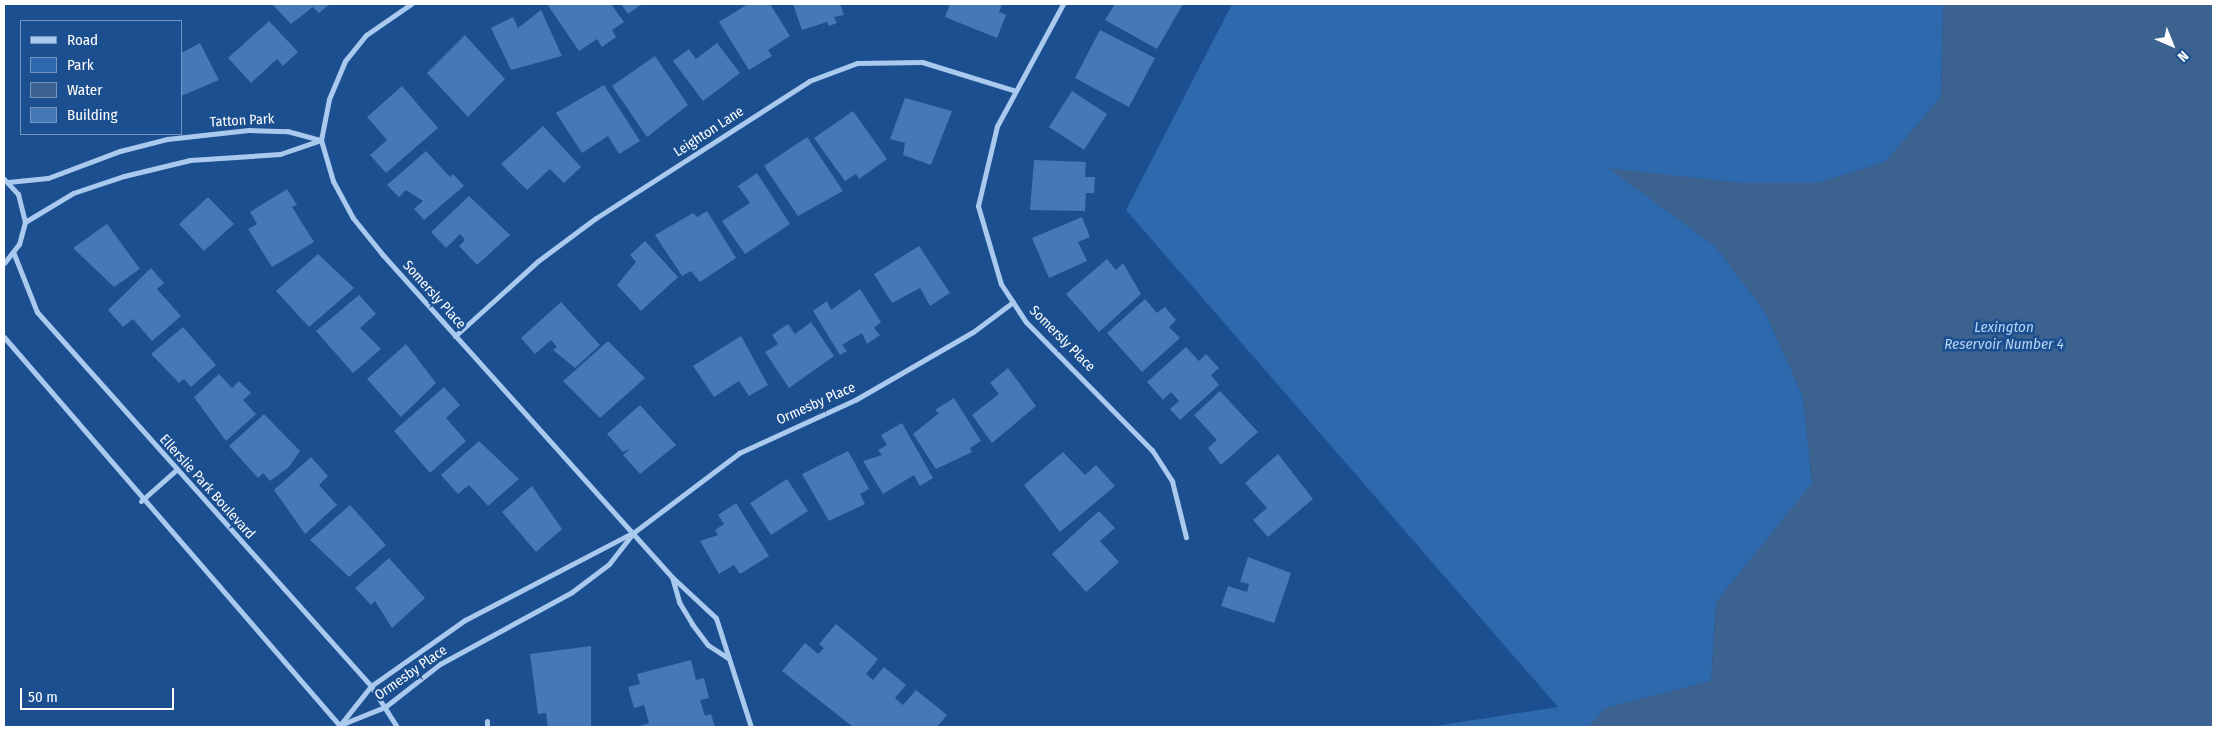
<!DOCTYPE html>
<style>
body{margin:0}
#map{position:relative;width:2217px;height:731px;overflow:hidden;background:#1b4f8f;font-family:"Fira Sans Condensed",sans-serif}
div>[style]{position:absolute}
[style*='--x']{left:calc(var(--x)*1px);top:calc(var(--y)*1px);width:calc(var(--w)*1px);rotate:calc(var(--a)*1deg)}
.green>*{inset:0;background:#2e69ad}
.water>*{inset:0;background:#3c6290}
.building>*{inset:0;background:#4478b7}
.minor>*{height:5px;margin:-2.5px;padding:0 2.5px;transform-origin:2.5px;border-radius:2.5px;background:#a9c9ee}
span{translate:-50% -50%;white-space:nowrap;text-align:center;line-height:1.15;-webkit-text-stroke:5px #1b4f8f;paint-order:stroke}
.street-label{font-size:14px;color:#fff}
.water-label{font-size:15px;color:#b5d3f5;font-style:italic}
.frame{position:absolute;inset:0;border:5px solid #fff;pointer-events:none}
.legend{position:absolute;left:20px;top:20px;width:162px;height:115px;box-sizing:border-box;background:#1b4f8f;border:1px solid #7695bc;margin:0;padding:6px 9px;list-style:none;font-size:15px;color:#fff}
.legend li{display:flex;align-items:center;gap:10px;height:25px}
.legend b{width:25px;border:1px solid #7695bc}
.north{position:absolute;left:2147px;top:20px;width:50px;height:50px;-webkit-text-stroke:4px #1b4f8f;paint-order:stroke;rotate:136deg;font-size:14px;font-weight:700;line-height:20px;text-align:center;color:#fff}
.north::after{content:'';display:block;margin:auto;width:18px;height:22px;background:#fff;clip-path:polygon(50% 0,100% 100%,50% 72%,0 100%)}
.scale{position:absolute;left:20px;top:688px;width:154px;height:22px;box-sizing:border-box;border:2px solid #fff;border-top:0;padding-left:6px;font-size:15px;line-height:18px;white-space:nowrap;color:#fff;-webkit-text-stroke:4px #1b4f8f;paint-order:stroke}
</style>
<div id="map">
<div class="green">
<div style="clip-path:polygon(1232px 4px,1943px 4px,1941px 97px,1885px 162px,1817px 183px,1742px 183px,1610px 169px,1716px 247px,1765px 312px,1803px 397px,1812px 484px,1716px 602px,1711px 681px,1606px 708px,1588px 727px,1428px 727px,1558px 707px,1126px 210px)"></div>
</div>
<div class="water">
<div style="clip-path:polygon(1943px 4px,2213px 4px,2213px 727px,1588px 727px,1605px 708px,1711px 681px,1716px 602px,1812px 483px,1803px 397px,1765px 312px,1716px 247px,1608px 168px,1742px 183px,1817px 183px,1885px 162px,1941px 97px)"></div>
</div>
<div class="building">
<div style="clip-path:polygon(272px 4px,330px 4px,319px 13px,313px 7px,291px 24px)"></div>
<div style="clip-path:polygon(547px 4px,611px 4px,624px 22px,612px 30px,616px 37px,602px 47px,597px 39px,579px 51px)"></div>
<div style="clip-path:polygon(621px 4px,642px 4px,628px 14px)"></div>
<div style="clip-path:polygon(748px 4px,770px 4px,790px 36px,768px 50px,772px 56px,749px 70px,719px 22px)"></div>
<div style="clip-path:polygon(793px 4px,840px 4px,844px 15px,834px 17px,837px 23px,829px 26px,827px 22px,802px 30px)"></div>
<div style="clip-path:polygon(950px 4px,1002px 4px,999px 12px,1006px 15px,997px 38px,945px 17px)"></div>
<div style="clip-path:polygon(1115px 4px,1183px 4px,1157px 49px,1105px 20px)"></div>
<div style="clip-path:polygon(541px 10px,562px 56px,511px 70px,491px 28px,513px 17px,518px 28px)"></div>
<div style="clip-path:polygon(269px 21px,298px 52px,283px 66px,277px 59px,251px 83px,228px 58px)"></div>
<div style="clip-path:polygon(1100px 30px,1155px 58px,1129px 107px,1075px 78px)"></div>
<div style="clip-path:polygon(465px 35px,505px 79px,468px 117px,427px 73px)"></div>
<div style="clip-path:polygon(200px 43px,219px 80px,181px 96px,181px 53px)"></div>
<div style="clip-path:polygon(717px 43px,740px 73px,703px 101px,673px 61px,689px 49px,696px 59px)"></div>
<div style="clip-path:polygon(655px 56px,688px 105px,647px 137px,612px 86px)"></div>
<div style="clip-path:polygon(604px 85px,640px 141px,619px 154px,608px 136px,582px 153px,556px 113px)"></div>
<div style="clip-path:polygon(402px 86px,438px 128px,386px 173px,370px 155px,387px 140px,367px 117px)"></div>
<div style="clip-path:polygon(1072px 91px,1107px 114px,1084px 150px,1049px 127px)"></div>
<div style="clip-path:polygon(905px 98px,952px 111px,931px 165px,903px 155px,905px 143px,890px 139px)"></div>
<div style="clip-path:polygon(853px 111px,887px 159px,859px 179px,856px 174px,845px 181px,814px 138px)"></div>
<div style="clip-path:polygon(543px 126px,581px 167px,564px 183px,550px 169px,527px 190px,501px 164px)"></div>
<div style="clip-path:polygon(807px 137px,843px 191px,798px 216px,764px 166px)"></div>
<div style="clip-path:polygon(426px 151px,450px 177px,453px 174px,464px 186px,424px 220px,414px 209px,423px 201px,406px 190px,399px 197px,387px 185px)"></div>
<div style="clip-path:polygon(1034px 160px,1086px 162px,1085px 177px,1095px 177px,1094px 193px,1086px 193px,1085px 211px,1030px 210px)"></div>
<div style="clip-path:polygon(757px 173px,790px 224px,745px 254px,722px 221px,750px 203px,738px 186px)"></div>
<div style="clip-path:polygon(287px 189px,297px 205px,292px 207px,314px 242px,272px 267px,248px 229px,257px 224px,250px 212px)"></div>
<div style="clip-path:polygon(469px 196px,510px 235px,477px 265px,459px 246px,465px 240px,460px 234px,446px 248px,431px 232px)"></div>
<div style="clip-path:polygon(208px 197px,234px 224px,204px 251px,179px 224px)"></div>
<div style="clip-path:polygon(707px 211px,736px 258px,700px 282px,691px 271px,682px 276px,655px 235px,693px 213px,697px 217px)"></div>
<div style="clip-path:polygon(1082px 217px,1090px 237px,1078px 242px,1087px 261px,1049px 278px,1032px 238px)"></div>
<div style="clip-path:polygon(107px 224px,140px 269px,114px 287px,73px 248px)"></div>
<div style="clip-path:polygon(645px 241px,678px 277px,641px 311px,617px 285px,636px 262px,630px 255px)"></div>
<div style="clip-path:polygon(919px 246px,950px 293px,930px 306px,920px 288px,892px 303px,874px 274px)"></div>
<div style="clip-path:polygon(318px 254px,354px 288px,309px 327px,276px 291px)"></div>
<div style="clip-path:polygon(1107px 259px,1116px 270px,1123px 263px,1141px 294px,1099px 332px,1066px 294px)"></div>
<div style="clip-path:polygon(151px 268px,164px 283px,157px 289px,181px 316px,152px 341px,133px 319px,123px 327px,108px 310px)"></div>
<div style="clip-path:polygon(860px 289px,881px 322px,874px 328px,880px 335px,867px 344px,862px 333px,842px 345px,847px 351px,840px 355px,813px 311px,827px 301px,831px 310px)"></div>
<div style="clip-path:polygon(359px 295px,376px 314px,360px 328px,381px 349px,353px 373px,316px 331px)"></div>
<div style="clip-path:polygon(1145px 299px,1157px 313px,1165px 307px,1176px 320px,1169px 327px,1180px 338px,1142px 372px,1107px 333px)"></div>
<div style="clip-path:polygon(561px 302px,600px 345px,575px 368px,553px 350px,557px 347px,551px 340px,535px 354px,521px 338px)"></div>
<div style="clip-path:polygon(811px 322px,834px 356px,789px 388px,765px 352px,778px 344px,772px 335px,788px 324px,795px 334px)"></div>
<div style="clip-path:polygon(183px 327px,216px 365px,191px 387px,184px 379px,179px 383px,151px 354px)"></div>
<div style="clip-path:polygon(741px 336px,768px 385px,749px 396px,739px 381px,714px 397px,693px 366px)"></div>
<div style="clip-path:polygon(608px 341px,645px 378px,600px 418px,563px 381px)"></div>
<div style="clip-path:polygon(406px 344px,436px 383px,401px 417px,367px 379px)"></div>
<div style="clip-path:polygon(1186px 347px,1199px 361px,1206px 354px,1219px 368px,1211px 375px,1219px 385px,1180px 420px,1170px 409px,1179px 401px,1171px 392px,1163px 400px,1147px 382px)"></div>
<div style="clip-path:polygon(1008px 368px,1036px 406px,992px 443px,972px 415px,999px 394px,990px 383px)"></div>
<div style="clip-path:polygon(219px 374px,232px 388px,239px 381px,251px 393px,243px 400px,256px 414px,226px 441px,194px 397px)"></div>
<div style="clip-path:polygon(444px 387px,460px 405px,446px 418px,466px 441px,430px 473px,394px 431px)"></div>
<div style="clip-path:polygon(1220px 391px,1258px 432px,1221px 465px,1208px 448px,1217px 440px,1194px 415px)"></div>
<div style="clip-path:polygon(954px 398px,981px 441px,970px 448px,972px 452px,936px 469px,913px 434px,939px 413px,935px 410px)"></div>
<div style="clip-path:polygon(640px 405px,676px 445px,640px 474px,623px 455px,630px 449px,623px 452px,607px 434px)"></div>
<div style="clip-path:polygon(264px 414px,300px 451px,289px 467px,270px 481px,263px 473px,258px 478px,229px 446px)"></div>
<div style="clip-path:polygon(902px 423px,933px 478px,920px 486px,914px 475px,883px 494px,863px 461px,882px 455px,878px 450px,887px 445px,881px 435px)"></div>
<div style="clip-path:polygon(479px 441px,519px 479px,488px 506px,469px 485px,458px 494px,441px 475px)"></div>
<div style="clip-path:polygon(848px 451px,869px 489px,860px 494px,865px 504px,829px 521px,802px 474px)"></div>
<div style="clip-path:polygon(1063px 452px,1085px 475px,1096px 465px,1115px 486px,1060px 532px,1024px 485px)"></div>
<div style="clip-path:polygon(1278px 454px,1313px 499px,1268px 537px,1253px 520px,1267px 508px,1245px 483px)"></div>
<div style="clip-path:polygon(311px 457px,328px 476px,319px 485px,337px 505px,305px 534px,274px 490px)"></div>
<div style="clip-path:polygon(787px 479px,808px 511px,771px 535px,750px 503px)"></div>
<div style="clip-path:polygon(532px 486px,562px 529px,536px 552px,502px 512px)"></div>
<div style="clip-path:polygon(736px 503px,769px 556px,740px 574px,734px 565px,719px 574px,700px 541px,718px 535px,715px 530px,724px 524px,718px 515px)"></div>
<div style="clip-path:polygon(350px 505px,386px 545px,349px 577px,310px 540px)"></div>
<div style="clip-path:polygon(1099px 511px,1115px 528px,1100px 541px,1119px 562px,1086px 592px,1052px 554px)"></div>
<div style="clip-path:polygon(1248px 557px,1291px 573px,1274px 623px,1221px 606px,1228px 586px,1247px 592px,1249px 584px,1240px 582px)"></div>
<div style="clip-path:polygon(389px 558px,425px 598px,392px 628px,375px 601px,371px 605px,355px 588px)"></div>
<div style="clip-path:polygon(836px 624px,878px 659px,866px 674px,873px 680px,884px 667px,906px 685px,895px 698px,903px 705px,916px 690px,947px 715px,937px 727px,853px 727px,782px 671px,805px 643px,818px 654px,824px 648px,819px 644px)"></div>
<div style="clip-path:polygon(591px 646px,591px 727px,548px 727px,546px 713px,538px 714px,530px 654px)"></div>
<div style="clip-path:polygon(691px 660px,696px 680px,704px 678px,709px 698px,700px 700px,705px 716px,711px 714px,715px 727px,637px 727px,649px 723px,644px 705px,634px 708px,628px 687px,640px 684px,637px 674px)"></div>
</div>
<div class="minor">
<div style="--x:411;--y:4;--w:55;--a:145.4"></div>
<div style="--x:366;--y:35;--w:33;--a:129"></div>
<div style="--x:345;--y:61;--w:41;--a:112.8"></div>
<div style="--x:329;--y:99;--w:42;--a:101"></div>
<div style="--x:321;--y:140;--w:43;--a:73.7"></div>
<div style="--x:333;--y:181;--w:42;--a:61.6"></div>
<div style="--x:353;--y:218;--w:48;--a:51"></div>
<div style="--x:383;--y:255;--w:433;--a:48.1"></div>
<div style="--x:672;--y:577;--w:60;--a:43"></div>
<div style="--x:716;--y:618;--w:114;--a:72.2"></div>
<div style="--x:1063;--y:4;--w:139;--a:118.4"></div>
<div style="--x:997;--y:126;--w:82;--a:103.4"></div>
<div style="--x:978;--y:206;--w:81;--a:73.6"></div>
<div style="--x:1001;--y:284;--w:45;--a:56.7"></div>
<div style="--x:1026;--y:322;--w:180;--a:45.5"></div>
<div style="--x:1152;--y:450;--w:37;--a:57"></div>
<div style="--x:1172;--y:481;--w:58;--a:76"></div>
<div style="--x:4;--y:179;--w:21;--a:47"></div>
<div style="--x:18;--y:194;--w:29;--a:76"></div>
<div style="--x:25;--y:222;--w:23;--a:105"></div>
<div style="--x:19;--y:244;--w:24;--a:128"></div>
<div style="--x:8;--y:182;--w:40;--a:-5.7"></div>
<div style="--x:48;--y:178;--w:77;--a:-20.6"></div>
<div style="--x:120;--y:151;--w:49;--a:-14.3"></div>
<div style="--x:167;--y:139;--w:82;--a:-6.3"></div>
<div style="--x:249;--y:130;--w:38;--a:2"></div>
<div style="--x:287;--y:131;--w:35;--a:15"></div>
<div style="--x:25;--y:222;--w:56;--a:-31.1"></div>
<div style="--x:73;--y:193;--w:54;--a:-18.4"></div>
<div style="--x:124;--y:176;--w:68;--a:-13.6"></div>
<div style="--x:190;--y:160;--w:90;--a:-3.8"></div>
<div style="--x:280;--y:154;--w:43;--a:-18.9"></div>
<div style="--x:14;--y:254;--w:62;--a:68.4"></div>
<div style="--x:37;--y:312;--w:501;--a:48.23"></div>
<div style="--x:371;--y:686;--w:49;--a:57.6"></div>
<div style="--x:455;--y:336;--w:112;--a:-42.1"></div>
<div style="--x:538;--y:261;--w:72;--a:-36.6"></div>
<div style="--x:596;--y:218;--w:253;--a:-32.7"></div>
<div style="--x:809;--y:81;--w:51;--a:-20.6"></div>
<div style="--x:857;--y:63;--w:65;--a:-0.9"></div>
<div style="--x:922;--y:62;--w:98;--a:17.1"></div>
<div style="--x:4;--y:337;--w:514;--a:49.18"></div>
<div style="--x:141;--y:501;--w:47;--a:-41.5"></div>
<div style="--x:672;--y:577;--w:26;--a:74"></div>
<div style="--x:679;--y:602;--w:26;--a:59"></div>
<div style="--x:692;--y:624;--w:26;--a:53"></div>
<div style="--x:708;--y:645;--w:24;--a:33"></div>
<div style="--x:487;--y:721;--w:6;--a:90"></div>
<div style="--x:340;--y:725;--w:48;--a:-21.8"></div>
<div style="--x:385;--y:707;--w:70;--a:-38"></div>
<div style="--x:440;--y:664;--w:150;--a:-28.6"></div>
<div style="--x:572;--y:592;--w:46;--a:-37.1"></div>
<div style="--x:609;--y:564;--w:39;--a:-52"></div>
<div style="--x:633;--y:533;--w:133;--a:-37"></div>
<div style="--x:739;--y:453;--w:128;--a:-24.6"></div>
<div style="--x:855;--y:400;--w:136;--a:-30"></div>
<div style="--x:973;--y:332;--w:50;--a:-36.9"></div>
<div style="--x:340;--y:725;--w:50;--a:-51.5"></div>
<div style="--x:371;--y:686;--w:115;--a:-35.1"></div>
<div style="--x:465;--y:620;--w:186;--a:-27.5"></div>
</div>
<div class="street-label">
<span style="left:242px;top:121px;rotate:-3deg">Tatton Park</span>
<span style="left:709px;top:132px;rotate:-33deg">Leighton Lane</span>
<span style="left:434px;top:295px;rotate:48deg">Somersly Place</span>
<span style="left:1062px;top:339px;rotate:45deg">Somersly Place</span>
<span style="left:816px;top:404px;rotate:-24deg">Ormesby Place</span>
<span style="left:207px;top:487px;rotate:48deg">Ellerslie Park Boulevard</span>
<span style="left:411px;top:673px;rotate:-35deg">Ormesby Place</span>
</div>
<div class="water-label">
<span style="left:2004px;top:336px">Lexington<br>Reservoir Number 4</span>
</div>
<div class="frame"></div>
<ul class="legend">
<li><b style="height:6px;background:#a9c9ee"></b>Road</li>
<li><b style="height:14px;background:#2e69ad"></b>Park</li>
<li><b style="height:14px;background:#3c6290"></b>Water</li>
<li><b style="height:14px;background:#4478b7"></b>Building</li>
</ul>
<div class="north">N</div>
<div class="scale">50 m</div>
</div>
